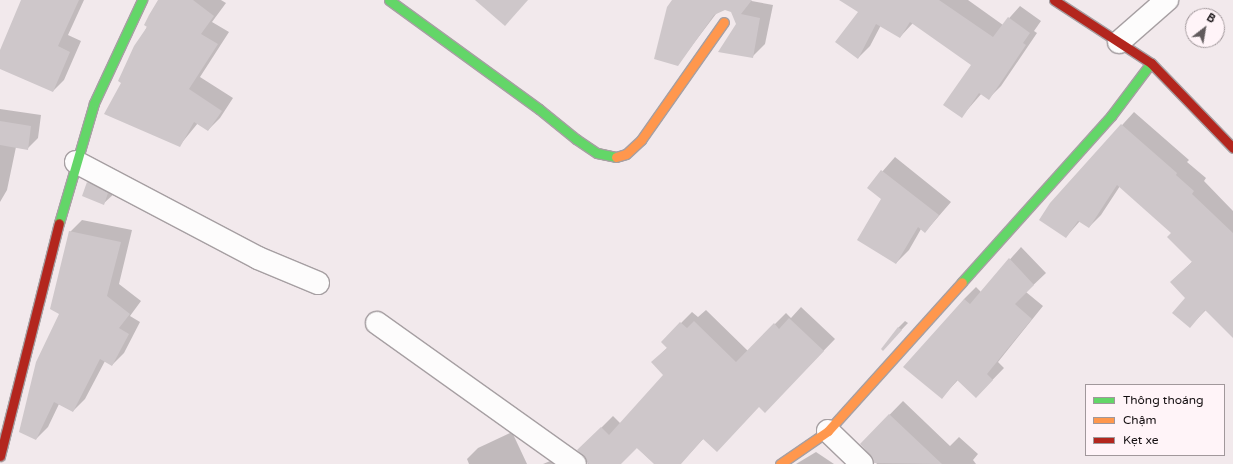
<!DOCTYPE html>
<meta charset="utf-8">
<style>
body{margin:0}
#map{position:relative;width:1233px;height:464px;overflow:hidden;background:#f2e9ec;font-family:"Varela Round",sans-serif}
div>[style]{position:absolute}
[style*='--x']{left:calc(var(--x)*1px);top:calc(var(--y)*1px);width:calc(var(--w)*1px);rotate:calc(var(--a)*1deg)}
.shadow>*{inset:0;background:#0003}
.building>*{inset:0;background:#cec7ca}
.roads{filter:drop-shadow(1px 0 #a69fa2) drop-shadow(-1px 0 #a69fa2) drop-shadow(0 1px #a69fa2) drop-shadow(0 -1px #a69fa2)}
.street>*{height:22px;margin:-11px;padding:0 11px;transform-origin:11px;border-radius:11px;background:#fdfcfc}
.fast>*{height:9px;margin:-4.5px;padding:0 4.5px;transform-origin:4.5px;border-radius:4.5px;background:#63d668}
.slow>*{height:9px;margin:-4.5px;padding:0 4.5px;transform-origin:4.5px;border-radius:4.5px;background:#ff974d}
.jam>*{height:9px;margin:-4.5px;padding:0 4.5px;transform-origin:4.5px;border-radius:4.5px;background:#b3261e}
span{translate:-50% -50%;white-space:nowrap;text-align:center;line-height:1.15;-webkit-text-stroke:4px #fff4f8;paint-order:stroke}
.legend{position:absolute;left:1085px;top:384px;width:140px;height:72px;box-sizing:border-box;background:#fff4f8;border:1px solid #a1989b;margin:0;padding:5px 7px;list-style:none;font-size:12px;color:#130e10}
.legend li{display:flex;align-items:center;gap:8px;height:20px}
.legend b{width:20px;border:1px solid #a1989b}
.north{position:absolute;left:1185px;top:8px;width:40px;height:40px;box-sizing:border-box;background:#fff4f8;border:1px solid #a1989b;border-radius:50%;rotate:31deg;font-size:11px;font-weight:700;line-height:16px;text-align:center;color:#130e10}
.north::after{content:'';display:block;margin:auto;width:14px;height:18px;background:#615b5d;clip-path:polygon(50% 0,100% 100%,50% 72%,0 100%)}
</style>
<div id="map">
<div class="shadow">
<div style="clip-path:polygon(28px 0,84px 0,68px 35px,81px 41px,64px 80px,53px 91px,0 68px,0 52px)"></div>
<div style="clip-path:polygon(159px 0,221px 0,226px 3px,212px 22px,229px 32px,200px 77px,233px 98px,220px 118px,208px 130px,198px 123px,180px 145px,122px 82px)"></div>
<div style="clip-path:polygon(673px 0,730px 0,719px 10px,678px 64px)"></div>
<div style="clip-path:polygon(746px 0,773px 5px,765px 44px,752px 57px,737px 24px)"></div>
<div style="clip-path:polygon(844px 0,968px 0,1003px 25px,1020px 6px,1041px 21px,1034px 31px,1037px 33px,1001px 86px,989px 98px,982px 93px,962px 116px,972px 64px,913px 23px,900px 37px,881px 25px,870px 46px,858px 58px,860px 10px)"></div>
<div style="clip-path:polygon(0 109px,41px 115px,38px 138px,27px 149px,16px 147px,7px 190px,0 202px)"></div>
<div style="clip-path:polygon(1134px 112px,1189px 160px,1187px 162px,1206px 178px,1204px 181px,1233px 211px,1233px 330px,1206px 310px,1190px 326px,1186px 298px,1171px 282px,1193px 261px,1172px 233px,1120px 186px,1101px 215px,1089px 227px,1080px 221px,1066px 237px,1051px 203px)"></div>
<div style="clip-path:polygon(895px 157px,951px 202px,925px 232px,921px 229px,909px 250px,896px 263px,883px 199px,868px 188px)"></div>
<div style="clip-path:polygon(100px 170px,116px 192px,103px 204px,88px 182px)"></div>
<div style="clip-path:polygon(82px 220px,132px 230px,119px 284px,141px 301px,130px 316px,140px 322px,124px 353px,112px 365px,105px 361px,85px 399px,73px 411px,59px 404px,48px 427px,36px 439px,60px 313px,70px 232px)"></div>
<div style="clip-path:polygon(1021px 247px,1046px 273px,1026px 292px,1043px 306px,998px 362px,1004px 368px,976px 397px,958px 380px,942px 397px,964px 299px,976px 287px,981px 292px)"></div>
<div style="clip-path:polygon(801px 307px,835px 339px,776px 400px,760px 406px,704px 438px,680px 464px,655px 464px,636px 447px,619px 464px,543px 464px,567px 454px,580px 463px,588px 464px,587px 458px,579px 450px,613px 416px,621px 424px,665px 375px,653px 362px,668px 347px,681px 323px,692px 312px,698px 317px,706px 310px,748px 351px,786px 313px,791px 318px)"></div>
<div style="clip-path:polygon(905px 321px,908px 323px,883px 349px,899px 327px)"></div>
<div style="clip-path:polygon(903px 401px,950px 446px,959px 437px,978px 454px,973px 460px,976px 464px,877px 464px,861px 444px)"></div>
<div style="clip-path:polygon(512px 432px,527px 464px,469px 464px,467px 459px,478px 448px)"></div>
<div style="clip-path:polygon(816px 452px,834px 464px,796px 464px)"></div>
</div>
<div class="building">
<div style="clip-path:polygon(21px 0,79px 0,58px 46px,70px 52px,53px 92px,0 69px,0 50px)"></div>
<div style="clip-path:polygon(158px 0,193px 0,214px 16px,201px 34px,218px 44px,189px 89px,222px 111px,208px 131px,194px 122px,180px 147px,104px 114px,121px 83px,118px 81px,134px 46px,147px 27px,144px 25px,149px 15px)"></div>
<div style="clip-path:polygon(475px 0,528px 0,505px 26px)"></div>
<div style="clip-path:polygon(672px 0,752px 0,741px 14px,760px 18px,753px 58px,718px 52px,736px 24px,731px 12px,725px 10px,714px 15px,678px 66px,654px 59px,667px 7px)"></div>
<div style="clip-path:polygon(839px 0,939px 0,993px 37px,1008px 17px,1030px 33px,1023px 43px,1026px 45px,989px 100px,979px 93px,962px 118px,943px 105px,971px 65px,910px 22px,900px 38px,876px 24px,858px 59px,835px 42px,858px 12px)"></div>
<div style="clip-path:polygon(0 121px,31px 126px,28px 150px,0 145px)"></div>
<div style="clip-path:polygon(1121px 124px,1177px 173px,1176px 175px,1194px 191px,1192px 194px,1233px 233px,1233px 338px,1205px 310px,1190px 328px,1172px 313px,1185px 298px,1170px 282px,1192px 262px,1167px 237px,1171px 233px,1117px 185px,1089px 228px,1078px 221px,1066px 238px,1039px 220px,1050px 203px)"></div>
<div style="clip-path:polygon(881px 170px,939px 215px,925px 233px,918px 227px,896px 264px,857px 240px,881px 199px,867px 188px)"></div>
<div style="clip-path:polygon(87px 182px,108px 193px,104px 205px,82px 196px)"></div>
<div style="clip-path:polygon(69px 231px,121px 242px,107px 296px,130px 314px,119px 328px,129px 334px,112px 366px,100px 359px,73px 412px,54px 402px,36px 440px,19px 432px,36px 362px,59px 314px,50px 309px)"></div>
<div style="clip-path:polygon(1009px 258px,1034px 285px,1015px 304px,1032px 319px,987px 374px,993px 380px,976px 398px,957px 380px,942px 399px,903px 367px,964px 299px,970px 304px)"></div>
<div style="clip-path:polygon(789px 318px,824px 351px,765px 413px,759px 407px,717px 452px,703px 439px,681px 464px,654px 464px,637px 448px,621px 464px,589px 464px,577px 450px,601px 427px,609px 435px,663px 375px,651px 362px,667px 348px,661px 342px,680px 322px,687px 328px,694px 321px,736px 362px,774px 323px,779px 329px)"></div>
<div style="clip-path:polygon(898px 327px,902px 330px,883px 351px,881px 349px)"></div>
<div style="clip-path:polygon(889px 414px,942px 464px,874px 463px,871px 455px,860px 444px)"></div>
</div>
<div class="roads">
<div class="street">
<div style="--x:1119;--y:42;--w:64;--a:-41.2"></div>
<div style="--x:76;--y:162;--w:206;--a:27.8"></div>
<div style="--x:258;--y:258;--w:65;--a:22.6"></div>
<div style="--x:377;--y:323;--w:243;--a:35.5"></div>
<div style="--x:828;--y:431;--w:47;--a:44.1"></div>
</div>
<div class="fast">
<div style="--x:389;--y:0;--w:185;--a:36"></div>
<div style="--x:539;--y:109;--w:48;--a:39"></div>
<div style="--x:576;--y:139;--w:25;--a:34"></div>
<div style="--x:597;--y:153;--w:19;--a:12"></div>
<div style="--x:59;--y:223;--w:125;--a:-73.7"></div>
<div style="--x:94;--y:103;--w:114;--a:-65"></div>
<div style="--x:962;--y:282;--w:223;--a:-48.1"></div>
<div style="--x:1111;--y:116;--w:66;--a:-53"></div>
</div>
<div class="slow">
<div style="--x:616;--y:157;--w:10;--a:-17"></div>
<div style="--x:626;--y:154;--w:21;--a:-43"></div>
<div style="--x:641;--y:140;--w:144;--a:-54.9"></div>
<div style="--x:780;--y:464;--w:58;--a:-34.5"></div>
<div style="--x:828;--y:431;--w:200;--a:-48"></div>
</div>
<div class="jam">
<div style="--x:1054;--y:0;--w:116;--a:33"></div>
<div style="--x:1151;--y:63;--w:118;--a:46"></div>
<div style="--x:0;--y:456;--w:240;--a:-75.8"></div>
</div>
</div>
<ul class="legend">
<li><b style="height:5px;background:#63d668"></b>Thông thoáng</li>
<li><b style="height:5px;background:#ff974d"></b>Chậm</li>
<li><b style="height:5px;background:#b3261e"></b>Kẹt xe</li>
</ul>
<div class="north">B</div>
</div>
